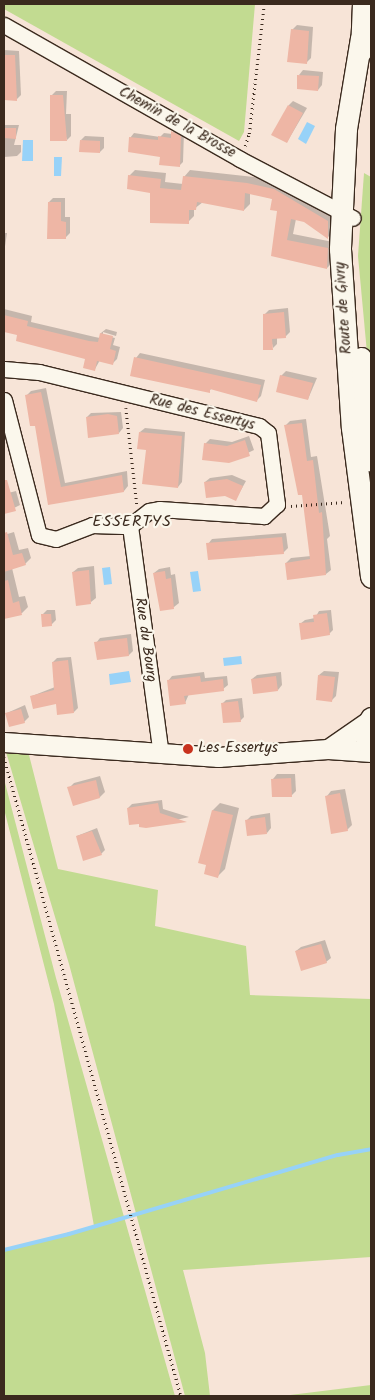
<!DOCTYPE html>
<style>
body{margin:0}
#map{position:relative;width:375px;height:1400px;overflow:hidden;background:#f7e4d7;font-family:Kalam,sans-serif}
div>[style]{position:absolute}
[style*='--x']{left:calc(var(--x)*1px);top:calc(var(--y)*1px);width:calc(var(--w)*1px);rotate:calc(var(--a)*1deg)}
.green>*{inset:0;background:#c2db91}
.water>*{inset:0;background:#97d2f8}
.shadow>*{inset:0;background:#0003}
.stream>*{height:4px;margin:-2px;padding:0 2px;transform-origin:2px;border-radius:2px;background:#97d2f8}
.building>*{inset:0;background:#eeb6a5}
.path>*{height:2.5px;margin-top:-1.25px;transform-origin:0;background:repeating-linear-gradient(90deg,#3b2a1e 0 1px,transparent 0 5px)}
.roads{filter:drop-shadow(1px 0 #3b2a1e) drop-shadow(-1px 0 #3b2a1e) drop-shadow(0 1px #3b2a1e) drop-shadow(0 -1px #3b2a1e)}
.minor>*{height:15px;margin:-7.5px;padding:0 7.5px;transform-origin:7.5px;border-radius:7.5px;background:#fbf7ec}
.tertiary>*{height:19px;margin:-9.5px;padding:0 9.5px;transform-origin:9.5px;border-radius:9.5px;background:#fbf7ec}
.secondary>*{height:21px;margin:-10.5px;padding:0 10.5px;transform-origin:10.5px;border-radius:10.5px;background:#fbf7ec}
.dots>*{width:14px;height:14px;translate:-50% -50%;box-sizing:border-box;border:2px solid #fbf7ec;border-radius:50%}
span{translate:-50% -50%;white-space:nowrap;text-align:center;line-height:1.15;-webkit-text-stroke:4.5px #fbf7ec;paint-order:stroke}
.street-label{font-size:15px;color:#3b2a1e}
.poi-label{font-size:15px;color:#3b2a1e}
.left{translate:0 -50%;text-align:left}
.neighbourhood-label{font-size:16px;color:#3b2a1e;letter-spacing:1px}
.frame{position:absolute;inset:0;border:5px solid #3b2a1e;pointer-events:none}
</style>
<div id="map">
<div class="green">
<div style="clip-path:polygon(4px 4px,255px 4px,244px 132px,239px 141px,4px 9px)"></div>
<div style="clip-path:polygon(364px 173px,371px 177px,371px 396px,358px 256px)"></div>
<div style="clip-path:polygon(28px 751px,58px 869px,158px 890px,155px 926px,246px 946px,250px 995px,371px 999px,371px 1257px,183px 1270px,205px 1353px,210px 1396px,185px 1396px,69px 964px,6px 752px)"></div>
<div style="clip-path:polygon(4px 779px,56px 978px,175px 1396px,4px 1396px,4px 1250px,94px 1226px,54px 1004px,4px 809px)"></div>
<div style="clip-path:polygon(371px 1385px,371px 1396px,282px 1396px)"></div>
</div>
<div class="water">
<div style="clip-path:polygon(307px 122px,315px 126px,306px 144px,298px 139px)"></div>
<div style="clip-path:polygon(23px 140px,33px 140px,33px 161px,22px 161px)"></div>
<div style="clip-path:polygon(54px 157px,62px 157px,61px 176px,54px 176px)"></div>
<div style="clip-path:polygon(110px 567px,112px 584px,104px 585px,102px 568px)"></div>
<div style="clip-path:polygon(198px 571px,201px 591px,193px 592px,190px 572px)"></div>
<div style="clip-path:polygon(241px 656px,242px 664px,224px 666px,223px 658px)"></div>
<div style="clip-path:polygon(129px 671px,131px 682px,110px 685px,109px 674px)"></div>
</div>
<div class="shadow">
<div style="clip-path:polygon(297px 25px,313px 27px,311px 58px,307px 62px,292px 30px)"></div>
<div style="clip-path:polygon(4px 50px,19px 51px,21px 95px,16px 100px,4px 99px)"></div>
<div style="clip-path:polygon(303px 70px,323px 72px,322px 85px,318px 90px,299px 75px)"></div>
<div style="clip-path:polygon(56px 91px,67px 91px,66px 114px,71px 114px,71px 136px,67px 140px,52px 95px)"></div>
<div style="clip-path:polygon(293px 101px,307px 108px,287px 142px,289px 105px)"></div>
<div style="clip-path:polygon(4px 125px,19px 125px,14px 145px,21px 145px,21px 152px,17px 156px,4px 157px)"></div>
<div style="clip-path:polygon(176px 128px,184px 132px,183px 162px,179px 166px,130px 138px,134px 133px,160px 137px,164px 133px,172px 134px)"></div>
<div style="clip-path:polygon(85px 136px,104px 137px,104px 148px,100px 152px,81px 140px)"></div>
<div style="clip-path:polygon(135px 170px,166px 173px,165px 182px,183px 184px,184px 177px,190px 170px,254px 177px,281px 184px,333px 215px,334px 232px,328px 237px,304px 221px,296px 219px,293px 234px,333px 242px,333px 262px,327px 268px,273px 255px,278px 210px,274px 199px,250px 193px,250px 204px,244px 210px,203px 202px,194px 209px,194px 216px,188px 222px,129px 176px)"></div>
<div style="clip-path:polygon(53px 198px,65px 198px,65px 217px,70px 217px,70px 233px,65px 238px,49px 202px)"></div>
<div style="clip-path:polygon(4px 233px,7px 233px,4px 253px)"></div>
<div style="clip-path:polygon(288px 308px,290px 332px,285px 337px,277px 337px,277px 344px,273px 348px,265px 314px,269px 310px)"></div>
<div style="clip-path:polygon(4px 309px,32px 316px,31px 322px,95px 337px,100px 338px,101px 333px,106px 329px,117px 332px,116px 336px,103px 332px,103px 335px,115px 338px,113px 345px,120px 347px,117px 359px,113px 363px,100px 360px,95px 369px,87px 358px,4px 330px)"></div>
<div style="clip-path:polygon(140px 353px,265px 380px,261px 396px,256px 401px,212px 388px,209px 391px,136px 358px)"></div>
<div style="clip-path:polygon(286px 371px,317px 378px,308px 399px,281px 376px)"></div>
<div style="clip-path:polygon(46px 388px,65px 483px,127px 471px,128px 486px,124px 491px,49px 504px,36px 424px,26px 396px,31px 391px)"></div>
<div style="clip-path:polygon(121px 412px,123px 428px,119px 433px,87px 417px,91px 413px)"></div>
<div style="clip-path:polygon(306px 419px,311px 457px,317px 456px,330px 536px,327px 539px,331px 570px,326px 574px,286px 563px,291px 558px,311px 556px,303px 494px,286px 425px,290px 421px)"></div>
<div style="clip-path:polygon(145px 428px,185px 432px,182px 482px,178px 487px,147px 449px,140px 432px)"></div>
<div style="clip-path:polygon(249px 436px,254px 450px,229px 462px,205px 444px,210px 439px,232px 442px)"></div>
<div style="clip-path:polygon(232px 475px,246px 481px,236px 499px,205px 482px,210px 478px)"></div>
<div style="clip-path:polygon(16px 491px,20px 505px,4px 513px,4px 494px)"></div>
<div style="clip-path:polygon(14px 532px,19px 550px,28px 548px,31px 558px,25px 564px,12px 568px,19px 597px,25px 596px,28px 607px,22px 613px,4px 618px,4px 535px)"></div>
<div style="clip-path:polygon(286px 533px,288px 548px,283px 553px,208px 544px,212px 539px)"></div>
<div style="clip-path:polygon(94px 566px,96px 598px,91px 602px,73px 572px,78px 568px)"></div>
<div style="clip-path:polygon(170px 567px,171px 575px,175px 574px,179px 603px,174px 607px,161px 609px,154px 573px,159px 569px)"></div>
<div style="clip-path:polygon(47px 610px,55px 610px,56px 620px,51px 625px,42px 615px)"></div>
<div style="clip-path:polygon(331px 610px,333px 630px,329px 634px,300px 624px,305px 620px,315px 618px,319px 611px)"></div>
<div style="clip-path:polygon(131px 634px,133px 651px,129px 655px,96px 643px,100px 638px)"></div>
<div style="clip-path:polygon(71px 657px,78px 708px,74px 712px,57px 703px,32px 696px,55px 687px,53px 662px,57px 658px)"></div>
<div style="clip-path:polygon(324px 671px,339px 672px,336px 696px,331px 701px,319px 675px)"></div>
<div style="clip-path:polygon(204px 672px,205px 678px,227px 676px,228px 685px,223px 689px,189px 694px,185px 703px,168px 681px,172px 676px)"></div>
<div style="clip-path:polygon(281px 672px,282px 685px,278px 690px,252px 679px,257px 675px)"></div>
<div style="clip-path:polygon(242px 698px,244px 717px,240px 721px,222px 704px,226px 700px)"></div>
<div style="clip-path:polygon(25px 705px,29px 717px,24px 722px,7px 713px)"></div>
<div style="clip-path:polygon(277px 774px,295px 774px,296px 791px,291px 796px,273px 779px)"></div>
<div style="clip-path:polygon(100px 776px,105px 792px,100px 797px,74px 804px,69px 788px,74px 783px)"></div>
<div style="clip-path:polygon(345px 789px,352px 825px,347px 830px,327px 796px,331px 791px)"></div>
<div style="clip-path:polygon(162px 800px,163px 809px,189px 817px,146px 827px,128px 808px,132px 804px)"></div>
<div style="clip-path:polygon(220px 803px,239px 808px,225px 869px,218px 876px,207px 864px,213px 810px)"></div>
<div style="clip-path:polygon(270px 813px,271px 828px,267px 833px,246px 821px,251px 816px)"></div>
<div style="clip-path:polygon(97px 828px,105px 850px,101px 854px,77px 836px)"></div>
<div style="clip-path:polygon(325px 940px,331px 958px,326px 962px,296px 951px,301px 947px)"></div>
</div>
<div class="stream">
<div style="--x:4;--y:1250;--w:67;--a:-13.8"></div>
<div style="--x:69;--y:1234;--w:280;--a:-16.4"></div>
<div style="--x:338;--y:1155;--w:34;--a:-10"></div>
</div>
<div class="building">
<div style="clip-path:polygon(291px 29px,309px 31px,307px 64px,287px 62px)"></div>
<div style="clip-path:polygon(4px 55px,15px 55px,17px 101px,4px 100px)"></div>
<div style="clip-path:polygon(297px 75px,319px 76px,318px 91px,297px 89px)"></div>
<div style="clip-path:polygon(50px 95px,63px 95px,67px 141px,50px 141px)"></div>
<div style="clip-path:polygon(288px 105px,303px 113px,287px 143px,271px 135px)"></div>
<div style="clip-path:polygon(4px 128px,16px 128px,16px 139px,4px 138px)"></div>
<div style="clip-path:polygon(171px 131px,181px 136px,180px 167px,159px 165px,160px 157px,128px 152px,129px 137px,158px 140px,158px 136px,171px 138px)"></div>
<div style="clip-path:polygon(80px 140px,100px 141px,100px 153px,79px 152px)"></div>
<div style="clip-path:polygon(128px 175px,161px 179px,160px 188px,181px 190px,183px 176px,247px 183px,274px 189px,328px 221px,328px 239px,304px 222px,291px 219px,287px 240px,328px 248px,327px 269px,271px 256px,277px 211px,270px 210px,272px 199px,245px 193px,244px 211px,197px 202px,196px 210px,189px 210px,189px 224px,150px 223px,150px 193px,127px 189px)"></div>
<div style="clip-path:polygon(48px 202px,61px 202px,61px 221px,66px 222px,66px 239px,47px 239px)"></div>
<div style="clip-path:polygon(284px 312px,286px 338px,272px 339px,273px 350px,263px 350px,263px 314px)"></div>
<div style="clip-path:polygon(4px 315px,28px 321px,27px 326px,89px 341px,98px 342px,100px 333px,113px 336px,110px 349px,116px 351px,113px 365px,97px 361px,95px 371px,83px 368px,85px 359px,16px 341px,17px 335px,4px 332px)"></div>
<div style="clip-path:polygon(134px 357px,261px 385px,257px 402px,210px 389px,210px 393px,130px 376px)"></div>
<div style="clip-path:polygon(280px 375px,313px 383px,308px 400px,276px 392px)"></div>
<div style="clip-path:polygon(41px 392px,61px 487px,122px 475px,124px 492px,48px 505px,35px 426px,30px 426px,25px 395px)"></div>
<div style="clip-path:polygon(108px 414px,117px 416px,119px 434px,88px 438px,86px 417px)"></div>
<div style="clip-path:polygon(302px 423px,307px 461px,313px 460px,319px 513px,322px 512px,326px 575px,287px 580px,285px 563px,310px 559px,302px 495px,298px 495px,284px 425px)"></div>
<div style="clip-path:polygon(139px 432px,182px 436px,178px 488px,142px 484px,146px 450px,137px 449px)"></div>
<div style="clip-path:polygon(245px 440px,250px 456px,229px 463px,202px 460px,204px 443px,227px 446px)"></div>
<div style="clip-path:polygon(227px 479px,243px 486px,236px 501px,225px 496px,206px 498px,204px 482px)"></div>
<div style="clip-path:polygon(4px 480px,7px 480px,16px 511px,4px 514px)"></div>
<div style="clip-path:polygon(7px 532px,13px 555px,22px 553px,26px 565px,4px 572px,4px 533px)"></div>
<div style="clip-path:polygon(282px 537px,284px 554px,208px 560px,206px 543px)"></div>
<div style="clip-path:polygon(89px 570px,91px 604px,76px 606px,72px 572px)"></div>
<div style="clip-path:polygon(165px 571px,166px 579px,171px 578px,174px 609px,160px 611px,153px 573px)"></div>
<div style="clip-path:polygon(8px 580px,13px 603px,19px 601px,22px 615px,4px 619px,4px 581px)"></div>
<div style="clip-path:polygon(327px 613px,330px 635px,301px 640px,299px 623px,314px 622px,313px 615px)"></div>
<div style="clip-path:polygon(41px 614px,51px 614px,52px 626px,42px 627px)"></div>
<div style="clip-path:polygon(127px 638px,129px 656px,97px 660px,94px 642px)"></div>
<div style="clip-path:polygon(68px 660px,74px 713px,57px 715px,56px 704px,33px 709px,30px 696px,54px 690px,52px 662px)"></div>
<div style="clip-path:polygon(318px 675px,335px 677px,332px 702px,316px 700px)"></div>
<div style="clip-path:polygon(200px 676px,201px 682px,223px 679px,224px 691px,184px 696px,186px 704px,170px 706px,167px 680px)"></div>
<div style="clip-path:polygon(276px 676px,278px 691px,253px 694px,251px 679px)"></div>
<div style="clip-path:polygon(238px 701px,241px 722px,223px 723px,221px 703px)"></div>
<div style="clip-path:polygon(21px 709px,25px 723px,9px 727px,5px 713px)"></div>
<div style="clip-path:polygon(291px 778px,292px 797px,272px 797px,271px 779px)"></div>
<div style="clip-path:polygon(96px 780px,100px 798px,73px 806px,67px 787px)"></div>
<div style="clip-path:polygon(340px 793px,348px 831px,331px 834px,325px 796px)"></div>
<div style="clip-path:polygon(158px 803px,160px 813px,187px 822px,146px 828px,139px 827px,139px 824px,129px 825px,127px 808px)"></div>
<div style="clip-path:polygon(212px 810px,233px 815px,218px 878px,204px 874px,206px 865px,198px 863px)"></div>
<div style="clip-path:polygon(265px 817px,267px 834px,247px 836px,245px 820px)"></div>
<div style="clip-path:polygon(92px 831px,102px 855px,83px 861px,76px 836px)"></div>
<div style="clip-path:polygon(321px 944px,327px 963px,301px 971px,295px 951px)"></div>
</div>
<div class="path">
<div style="--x:245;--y:146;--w:13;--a:-72"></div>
<div style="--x:249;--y:134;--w:131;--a:-83.4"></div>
<div style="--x:126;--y:408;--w:97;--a:83.5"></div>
<div style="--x:291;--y:506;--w:54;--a:-4.2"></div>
<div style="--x:4;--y:757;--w:663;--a:74.52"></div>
</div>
<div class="roads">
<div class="minor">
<div style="--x:4;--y:25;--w:271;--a:29.6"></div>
<div style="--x:240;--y:159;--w:127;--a:27.6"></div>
<div style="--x:4;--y:369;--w:35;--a:5"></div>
<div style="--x:39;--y:372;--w:227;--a:13.8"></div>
<div style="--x:259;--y:426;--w:11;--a:38"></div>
<div style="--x:268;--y:433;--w:72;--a:82.8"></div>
<div style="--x:277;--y:504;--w:18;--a:137"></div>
<div style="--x:264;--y:516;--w:105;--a:-176.2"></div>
<div style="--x:159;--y:509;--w:10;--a:169"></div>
<div style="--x:149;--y:511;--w:24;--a:142"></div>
<div style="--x:4;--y:400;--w:139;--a:75.5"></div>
<div style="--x:39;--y:535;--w:17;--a:13"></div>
<div style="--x:56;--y:539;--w:39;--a:-21"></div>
<div style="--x:92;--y:525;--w:38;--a:2"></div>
<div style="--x:130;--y:526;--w:231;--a:82.3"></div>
</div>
<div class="tertiary">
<div style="--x:4;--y:742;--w:215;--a:4"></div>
<div style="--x:218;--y:757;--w:110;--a:-4.2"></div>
<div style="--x:328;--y:749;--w:43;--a:4"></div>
<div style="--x:328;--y:749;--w:47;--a:-34.7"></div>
</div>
<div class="secondary">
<div style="--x:361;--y:38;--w:92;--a:99.4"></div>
<div style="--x:346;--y:129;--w:120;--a:92.9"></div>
<div style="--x:340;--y:249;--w:179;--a:86.2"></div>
<div style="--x:352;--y:428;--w:150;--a:82.7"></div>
<div style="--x:361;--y:51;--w:47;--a:-87.6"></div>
<div style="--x:361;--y:358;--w:103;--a:84.5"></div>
<div style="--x:371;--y:718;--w:17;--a:114"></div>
<div style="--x:364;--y:734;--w:17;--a:65"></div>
</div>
</div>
<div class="dots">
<div style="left:188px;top:749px;background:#c8321e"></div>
</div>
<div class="street-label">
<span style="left:177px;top:123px;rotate:29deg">Chemin de la Brosse</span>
<span style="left:344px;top:308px;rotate:-94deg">Route de Givry</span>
<span style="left:202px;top:413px;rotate:14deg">Rue des Essertys</span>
<span style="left:145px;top:640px;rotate:82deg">Rue du Bourg</span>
</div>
<div class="poi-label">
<span class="left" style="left:198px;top:749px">Les Essertys</span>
</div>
<div class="neighbourhood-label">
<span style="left:132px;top:522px">ESSERTYS</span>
</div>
<div class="frame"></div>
</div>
